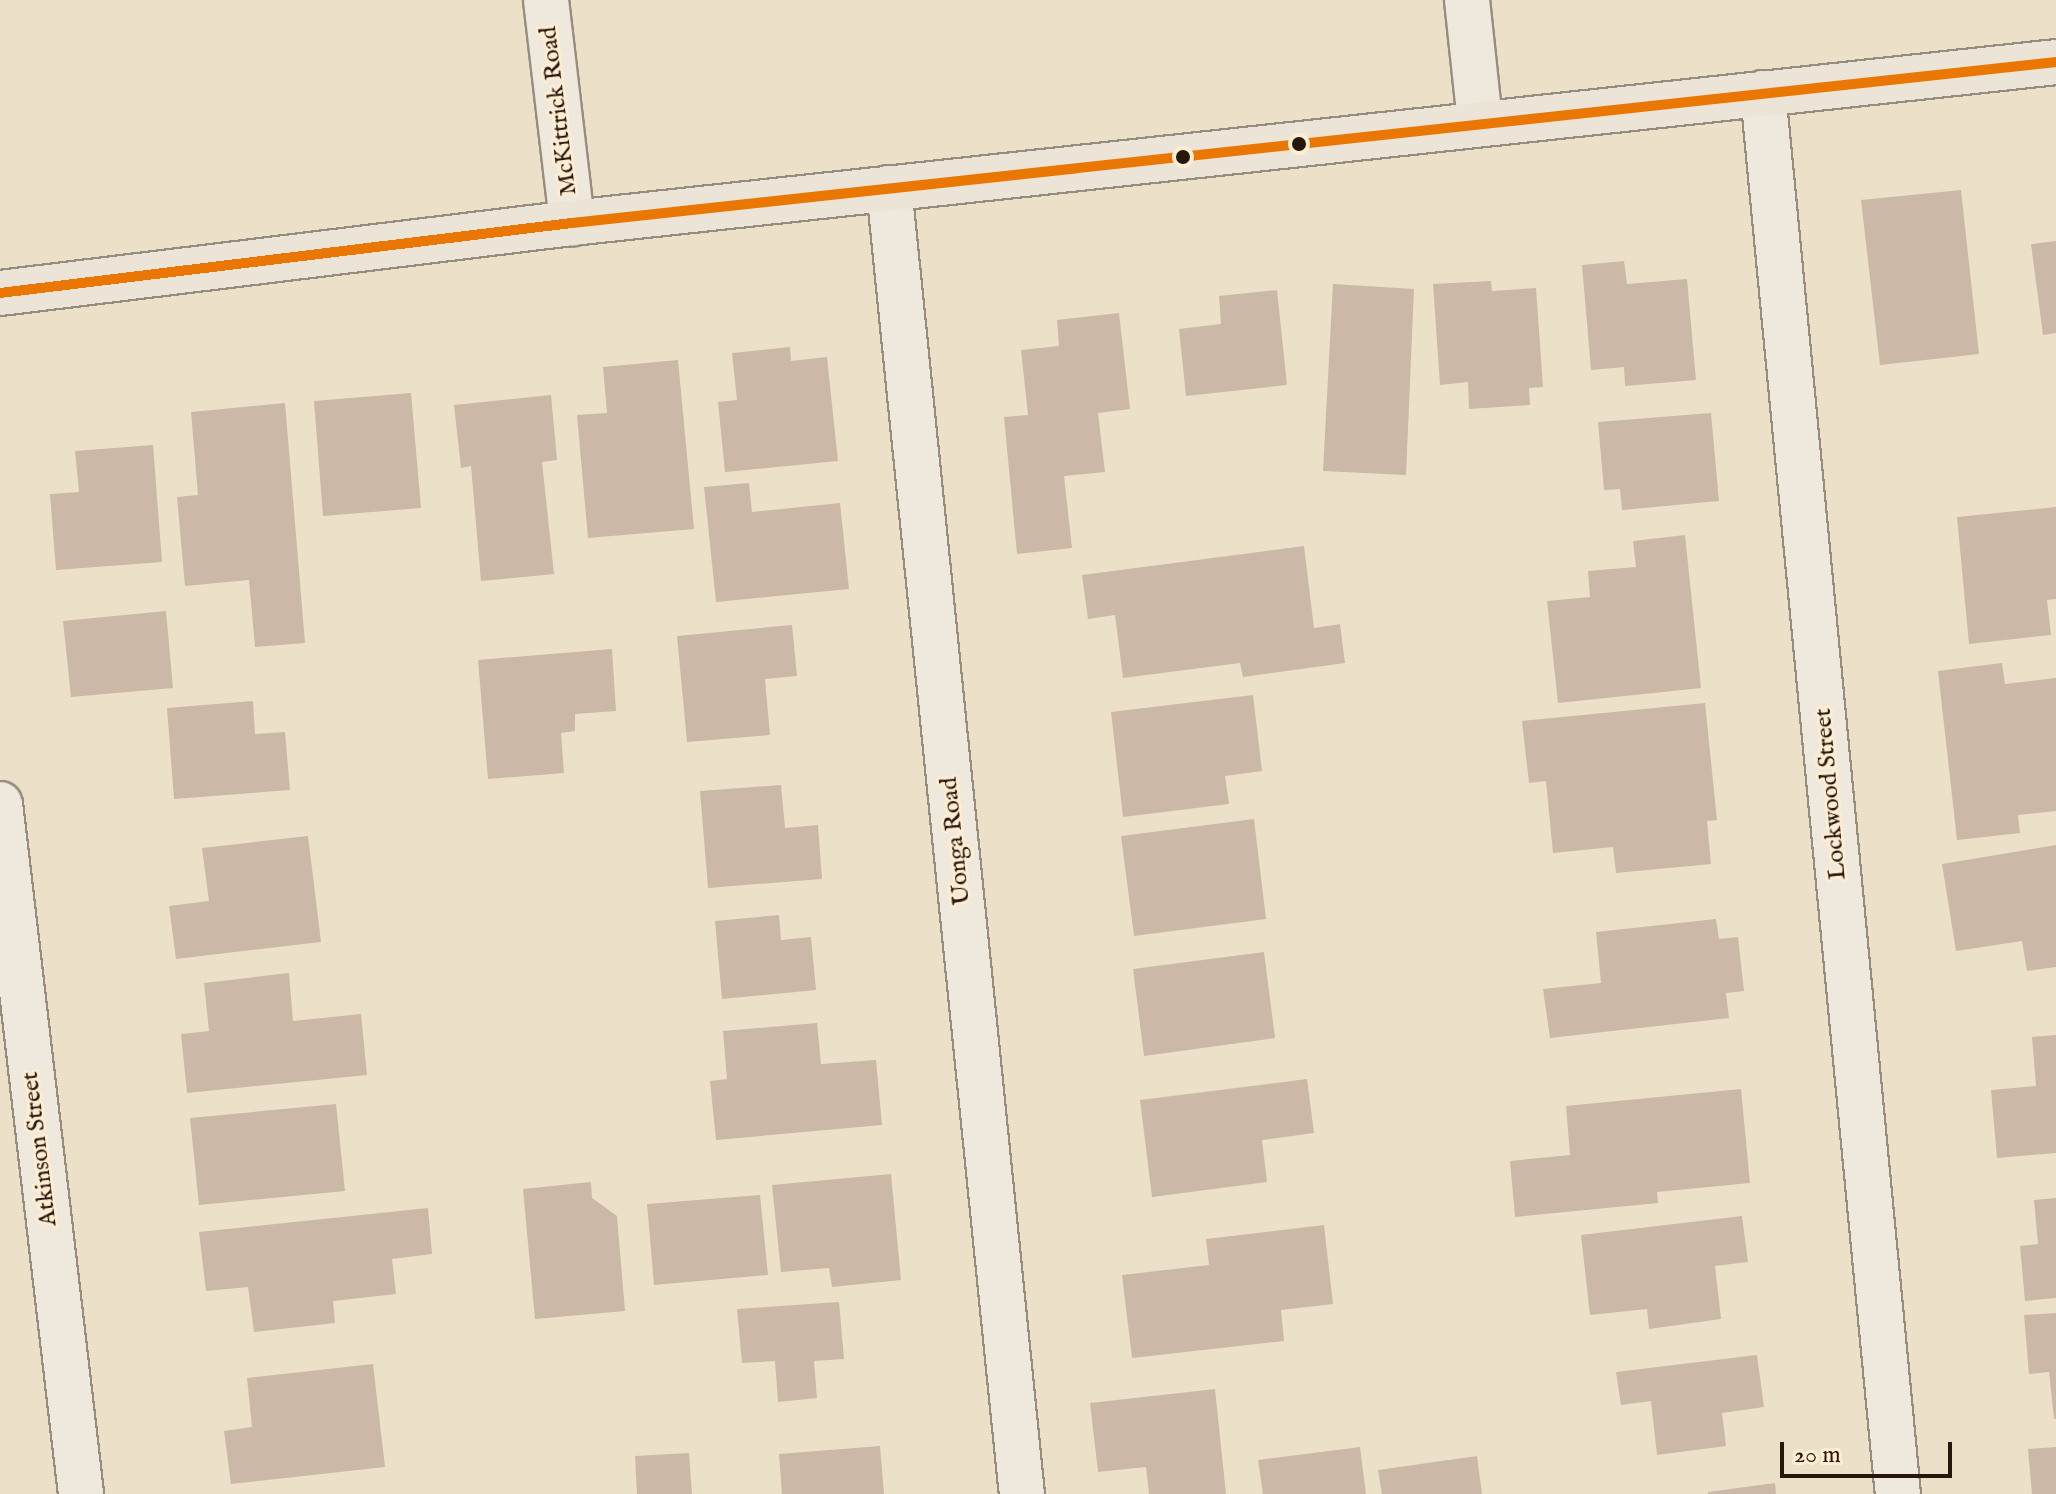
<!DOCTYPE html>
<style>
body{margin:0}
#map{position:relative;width:2056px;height:1494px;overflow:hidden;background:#ede0c9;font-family:"IM FELL English",serif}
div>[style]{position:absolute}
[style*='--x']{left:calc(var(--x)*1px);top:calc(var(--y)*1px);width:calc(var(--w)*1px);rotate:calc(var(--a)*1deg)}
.building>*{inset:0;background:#cbb8a7}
.roads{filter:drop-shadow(2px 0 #978d7f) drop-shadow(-2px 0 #978d7f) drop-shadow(0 2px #978d7f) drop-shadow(0 -2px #978d7f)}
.minor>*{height:44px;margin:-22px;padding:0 22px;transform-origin:22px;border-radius:22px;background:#efe8dd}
.major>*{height:44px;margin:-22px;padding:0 22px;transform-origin:22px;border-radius:22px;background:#ece4d7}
.bus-1>*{height:10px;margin:-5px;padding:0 5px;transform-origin:5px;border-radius:5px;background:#e97701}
.dots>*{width:22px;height:22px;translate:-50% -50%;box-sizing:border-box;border:4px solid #fdedd2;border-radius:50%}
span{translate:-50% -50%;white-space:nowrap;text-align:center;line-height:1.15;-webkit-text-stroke:6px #fdedd2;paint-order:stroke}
.street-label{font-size:24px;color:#26160b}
.scale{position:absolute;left:1780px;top:1442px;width:172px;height:36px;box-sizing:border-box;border:4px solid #26160b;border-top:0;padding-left:10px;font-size:24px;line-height:28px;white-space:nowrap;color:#26160b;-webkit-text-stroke:6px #fdedd2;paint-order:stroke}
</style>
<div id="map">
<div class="building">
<div style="clip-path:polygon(1961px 190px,1979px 354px,1880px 365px,1861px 200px)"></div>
<div style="clip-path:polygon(2056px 241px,2056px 333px,2043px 335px,2031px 244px)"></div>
<div style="clip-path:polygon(1624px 261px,1627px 284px,1687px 279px,1696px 380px,1625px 386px,1624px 367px,1591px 370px,1582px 265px)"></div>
<div style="clip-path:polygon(1491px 281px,1492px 291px,1536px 288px,1543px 387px,1529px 388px,1530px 405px,1469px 409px,1468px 382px,1440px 385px,1433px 284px)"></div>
<div style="clip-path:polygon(1333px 284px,1414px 289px,1406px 475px,1323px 471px)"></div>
<div style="clip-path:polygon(1277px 290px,1287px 385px,1186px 396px,1179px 329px,1221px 324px,1219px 296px)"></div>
<div style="clip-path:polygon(1119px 313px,1130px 409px,1098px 413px,1105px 472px,1064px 476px,1072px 548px,1017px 554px,1004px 417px,1028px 415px,1021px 350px,1059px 346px,1057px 320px)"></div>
<div style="clip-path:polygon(790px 347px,791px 361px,827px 357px,838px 461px,725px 472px,718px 402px,737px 400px,732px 353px)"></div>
<div style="clip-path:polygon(678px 360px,694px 529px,588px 538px,577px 415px,607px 413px,603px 367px)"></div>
<div style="clip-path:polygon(411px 393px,421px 508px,323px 516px,314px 401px)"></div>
<div style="clip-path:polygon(551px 395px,557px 460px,542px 462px,554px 574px,481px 581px,471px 466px,461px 468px,454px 405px)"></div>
<div style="clip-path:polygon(285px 403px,305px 643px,255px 647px,249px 580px,185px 586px,177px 497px,198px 495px,191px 412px)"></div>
<div style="clip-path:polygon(1711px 413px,1719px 501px,1622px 510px,1620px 489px,1604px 490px,1598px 422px)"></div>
<div style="clip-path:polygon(153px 445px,162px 562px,56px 570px,50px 494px,79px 492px,75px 451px)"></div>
<div style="clip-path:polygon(749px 483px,752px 512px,840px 503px,849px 589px,716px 602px,704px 487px)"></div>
<div style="clip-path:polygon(2056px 507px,2056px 599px,2047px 600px,2051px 635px,1969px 644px,1957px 517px)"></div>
<div style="clip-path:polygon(1685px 535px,1701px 688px,1558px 703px,1547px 601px,1590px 597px,1588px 571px,1636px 567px,1633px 541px)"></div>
<div style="clip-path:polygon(1304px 546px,1314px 628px,1340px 624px,1345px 663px,1243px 677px,1240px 663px,1123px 678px,1115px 615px,1088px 619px,1082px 575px)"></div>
<div style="clip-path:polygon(166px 611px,173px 688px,71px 697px,63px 621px)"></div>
<div style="clip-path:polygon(792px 625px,797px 676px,765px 679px,770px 735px,687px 742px,677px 636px)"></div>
<div style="clip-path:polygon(612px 649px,616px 711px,575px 714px,575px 731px,561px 733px,564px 773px,488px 779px,478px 660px)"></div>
<div style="clip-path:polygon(2002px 663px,2005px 684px,2056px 678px,2056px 811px,2018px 815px,2020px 833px,1957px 840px,1938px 671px)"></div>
<div style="clip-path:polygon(1253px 695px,1262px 771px,1225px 776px,1229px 804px,1123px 817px,1111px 712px)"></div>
<div style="clip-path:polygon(253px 701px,255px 734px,285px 732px,290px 790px,174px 799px,167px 708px)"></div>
<div style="clip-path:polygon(1705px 703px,1717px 820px,1707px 821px,1711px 864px,1616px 873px,1613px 847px,1553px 853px,1546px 781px,1529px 783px,1522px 721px)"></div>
<div style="clip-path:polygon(781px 785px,785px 828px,818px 825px,822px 879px,708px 888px,700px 791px)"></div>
<div style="clip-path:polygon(1254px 819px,1266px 919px,1134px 936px,1121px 836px)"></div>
<div style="clip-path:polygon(308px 836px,321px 942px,176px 959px,169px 906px,209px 901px,202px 848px)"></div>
<div style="clip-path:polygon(2056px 845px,2056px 967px,2027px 971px,2022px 941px,1956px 951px,1942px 864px)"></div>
<div style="clip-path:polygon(779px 915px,781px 940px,811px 937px,816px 990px,722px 999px,715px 921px)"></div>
<div style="clip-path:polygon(1716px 919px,1719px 939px,1738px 937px,1744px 991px,1726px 993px,1729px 1018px,1550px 1038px,1543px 989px,1601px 983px,1596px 932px)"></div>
<div style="clip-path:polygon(1264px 952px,1275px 1038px,1144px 1056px,1133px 969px)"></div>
<div style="clip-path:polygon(289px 973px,293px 1021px,361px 1014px,367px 1075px,187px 1093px,181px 1034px,209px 1031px,204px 983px)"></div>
<div style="clip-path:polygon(817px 1023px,821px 1064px,876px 1060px,882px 1125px,716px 1140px,710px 1081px,727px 1079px,723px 1031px)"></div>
<div style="clip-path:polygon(2056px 1035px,2056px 1153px,1997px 1158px,1991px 1090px,2036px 1086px,2032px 1037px)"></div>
<div style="clip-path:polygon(1307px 1079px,1314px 1133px,1262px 1140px,1267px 1182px,1152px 1197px,1140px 1100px)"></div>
<div style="clip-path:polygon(1741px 1089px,1750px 1183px,1657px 1192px,1658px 1203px,1515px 1217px,1510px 1161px,1570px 1155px,1566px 1106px)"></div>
<div style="clip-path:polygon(336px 1104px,345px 1191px,199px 1205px,190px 1118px)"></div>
<div style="clip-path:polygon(891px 1174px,901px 1280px,832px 1287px,829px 1268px,781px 1272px,772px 1185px)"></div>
<div style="clip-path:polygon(591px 1182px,592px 1198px,617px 1216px,625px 1311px,535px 1319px,523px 1189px)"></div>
<div style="clip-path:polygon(760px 1195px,768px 1275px,654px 1285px,647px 1204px)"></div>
<div style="clip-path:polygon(2056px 1198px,2056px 1298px,2025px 1301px,2020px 1246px,2038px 1244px,2034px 1200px)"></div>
<div style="clip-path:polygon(428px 1208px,432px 1254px,392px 1259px,396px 1294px,333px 1301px,335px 1323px,254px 1332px,248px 1287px,206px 1291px,199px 1232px)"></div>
<div style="clip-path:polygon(1742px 1216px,1748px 1262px,1715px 1266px,1721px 1319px,1649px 1329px,1647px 1309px,1590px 1315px,1581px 1235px)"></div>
<div style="clip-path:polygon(1324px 1225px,1333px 1304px,1281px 1310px,1284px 1341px,1132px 1358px,1122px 1275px,1209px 1265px,1206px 1239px)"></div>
<div style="clip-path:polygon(839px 1302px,844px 1359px,814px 1361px,817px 1398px,778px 1402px,775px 1361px,742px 1363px,737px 1309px)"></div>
<div style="clip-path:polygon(2056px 1313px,2056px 1419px,2054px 1419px,2049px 1372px,2029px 1374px,2024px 1315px)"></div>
<div style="clip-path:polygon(1757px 1355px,1764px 1407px,1722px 1413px,1726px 1446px,1657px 1455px,1651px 1401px,1621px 1405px,1616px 1372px)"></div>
<div style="clip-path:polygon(373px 1364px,385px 1467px,231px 1484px,224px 1431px,252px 1427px,247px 1378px)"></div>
<div style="clip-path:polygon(1215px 1389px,1226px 1494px,1149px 1494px,1146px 1467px,1098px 1472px,1090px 1403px)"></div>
<div style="clip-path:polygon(880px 1446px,884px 1494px,782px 1494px,779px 1454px)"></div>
<div style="clip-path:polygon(1360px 1447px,1366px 1494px,1263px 1494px,1258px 1460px)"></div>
<div style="clip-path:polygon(2056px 1447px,2056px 1494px,2032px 1494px,2028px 1449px)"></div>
<div style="clip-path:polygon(689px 1453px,692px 1494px,637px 1494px,635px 1456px)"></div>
<div style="clip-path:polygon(1477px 1456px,1482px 1494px,1382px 1494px,1378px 1470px)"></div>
<div style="clip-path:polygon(1775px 1483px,1776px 1494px,1708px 1494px,1708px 1492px)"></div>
</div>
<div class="roads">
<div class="minor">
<div style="--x:546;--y:0;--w:225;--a:83.3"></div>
<div style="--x:1467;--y:0;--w:123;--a:83.9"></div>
<div style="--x:1763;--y:93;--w:1407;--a:84.5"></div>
<div style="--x:889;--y:188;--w:1313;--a:84.19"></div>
<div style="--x:0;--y:804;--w:695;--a:83.3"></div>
</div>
<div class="major">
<div style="--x:0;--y:293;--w:576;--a:-6.98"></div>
<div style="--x:572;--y:223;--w:1493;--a:-6.19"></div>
</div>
</div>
<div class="bus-1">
<div style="--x:0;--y:293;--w:576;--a:-6.98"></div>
<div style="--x:572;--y:223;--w:1493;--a:-6.19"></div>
</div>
<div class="dots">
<div style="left:1299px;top:144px;background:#26160b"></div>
<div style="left:1183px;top:157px;background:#26160b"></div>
</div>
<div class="street-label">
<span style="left:559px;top:111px;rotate:-97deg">McKittrick Road</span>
<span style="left:1831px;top:794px;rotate:-95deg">Lockwood Street</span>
<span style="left:956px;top:841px;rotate:-96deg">Uonga Road</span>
<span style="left:40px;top:1149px;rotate:-97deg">Atkinson Street</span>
</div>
<div class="scale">20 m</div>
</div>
